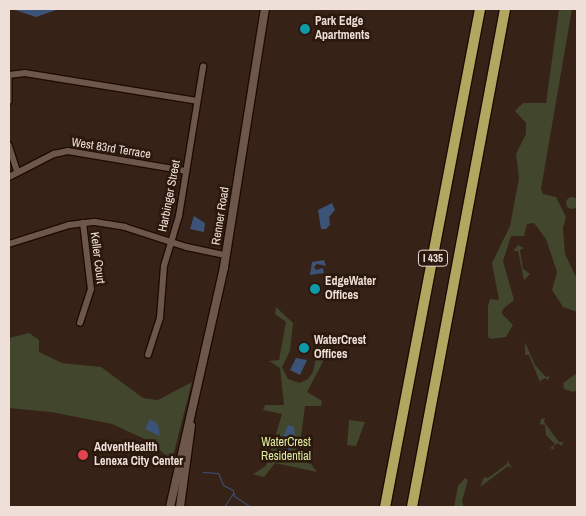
<!DOCTYPE html>
<style>
body{margin:0}
#map{position:relative;width:586px;height:516px;overflow:hidden;background:#362217;font-family:"Archivo Narrow",sans-serif}
div>[style]{position:absolute}
[style*='--x']{left:calc(var(--x)*1px);top:calc(var(--y)*1px);width:calc(var(--w)*1px);rotate:calc(var(--a)*1deg)}
.green>*{inset:0;background:#41462c}
.round{border-radius:50%}
.water>*{inset:0;background:#3c5378}
.stream>*{height:1px;margin:-0.5px;padding:0 0.5px;transform-origin:0.5px;border-radius:0.5px;background:#3c5378}
.roads{filter:drop-shadow(1px 0 #1d0b03) drop-shadow(-1px 0 #1d0b03) drop-shadow(0 1px #1d0b03) drop-shadow(0 -1px #1d0b03)}
.street>*{height:5.5px;margin:-2.75px;padding:0 2.75px;transform-origin:2.75px;border-radius:2.75px;background:#6d564a}
.secondary>*{height:8px;margin:-4px;padding:0 4px;transform-origin:4px;border-radius:4px;background:#6d564a}
.highway>*{height:10px;margin:-5px;padding:0 5px;transform-origin:5px;border-radius:5px;background:#b1a761}
.dots>*{width:14px;height:14px;translate:-50% -50%;box-sizing:border-box;border:2px solid #2c190e;border-radius:50%}
span{translate:-50% -50%;white-space:nowrap;text-align:center;line-height:1.15;-webkit-text-stroke:5px #2c190e;paint-order:stroke}
.shield-label span{padding:1px 4px;background:#2c190e;border:1px solid;border-radius:4px;-webkit-text-stroke-width:0}
.shield-label{font-size:11px;color:#eee0d9;font-weight:700}
.poi-label{font-size:12px;color:#eee0d9;font-weight:700}
.left{translate:0 -50%;text-align:left}
.street-label{font-size:12px;color:#eee0d9}
.park-label{font-size:12px;color:#deeda3}
.frame{position:absolute;inset:0;border:10px solid #eee0d9;pointer-events:none}
</style>
<div id="map">
<div class="green">
<div style="clip-path:polygon(559px 9px,572px 9px,541px 189px,543px 194px,556px 197px,566px 217px,563px 228px,565px 254px,577px 279px,577px 312px,563px 307px,552px 290px,557px 272px,546px 239px,534px 223px,527px 224px,524px 236px,511px 236px,503px 261px,514px 300px,503px 309px,502px 314px,513px 325px,506px 337px,491px 339px,488px 337px,488px 306px,490px 299px,499px 300px,492px 263px,510px 226px,519px 178px,516px 154px,526px 134px,526px 123px,515px 111px,523px 103px,546px 103px)"></div>
<div class="round" style="left:566px;top:197px;width:12px;height:12px"></div>
<div style="clip-path:polygon(518px 245px,524px 248px,520px 250px,523px 269px,530px 274px,524px 280px,518px 251px,513px 251px)"></div>
<div style="clip-path:polygon(276px 307px,293px 323px,290px 351px,282px 367px,288px 379px,300px 383px,308px 379px,313px 372px,319px 344px,329px 346px,329px 350px,307px 392px,322px 401px,321px 406px,305px 406px,298px 459px,311px 464px,317px 472px,275px 463px,264px 477px,253px 474px,266px 466px,282px 414px,263px 410px,265px 405px,284px 405px,280px 368px,269px 361px,279px 360px,286px 322px,275px 314px)"></div>
<div style="clip-path:polygon(29px 333px,39px 340px,39px 352px,62px 363px,101px 367px,143px 398px,158px 400px,192px 382px,172px 460px,147px 440px,112px 424px,51px 412px,9px 408px,9px 338px)"></div>
<div style="clip-path:polygon(525px 342px,535px 365px,546px 377px,550px 376px,548px 380px,545px 378px,540px 381px,541px 385px,529px 355px,525px 355px)"></div>
<div style="clip-path:polygon(577px 373px,577px 390px,573px 392px,564px 389px,563px 383px)"></div>
<div style="clip-path:polygon(545px 418px,544px 422px,559px 442px,564px 442px,561px 446px,558px 443px,553px 446px,554px 450px,550px 448px,555px 444px,546px 435px,545px 425px,540px 424px,541px 419px)"></div>
<div style="clip-path:polygon(349px 420px,365px 422px,356px 446px,347px 445px)"></div>
<div style="clip-path:polygon(507px 460px,512px 468px,508px 466px,480px 487px,484px 477px,488px 478px,507px 464px)"></div>
<div style="clip-path:polygon(465px 478px,468px 480px,462px 501px,464px 507px,454px 507px,458px 486px)"></div>
</div>
<div class="water">
<div style="clip-path:polygon(12px 9px,59px 9px,36px 17px)"></div>
<div style="clip-path:polygon(332px 203px,335px 210px,329px 217px,330px 225px,326px 229px,321px 229px,318px 210px)"></div>
<div style="clip-path:polygon(194px 216px,205px 223px,204px 232px,190px 229px)"></div>
<div style="clip-path:polygon(324px 260px,326px 266px,317px 264px,314px 267px,316px 270px,323px 268px,324px 273px,310px 275px,312px 262px)"></div>
<div style="clip-path:polygon(296px 358px,307px 360px,300px 375px,290px 370px)"></div>
<div style="clip-path:polygon(150px 419px,158px 424px,160px 436px,145px 429px)"></div>
<div style="clip-path:polygon(288px 425px,294px 427px,295px 436px,291px 443px,292px 449px,284px 454px,279px 447px)"></div>
</div>
<div class="stream">
<div style="--x:203;--y:472;--w:15;--a:4"></div>
<div style="--x:218;--y:473;--w:13;--a:67"></div>
<div style="--x:223;--y:485;--w:11;--a:27"></div>
<div style="--x:233;--y:490;--w:6;--a:81"></div>
<div style="--x:234;--y:496;--w:20;--a:33"></div>
<div style="--x:224;--y:507;--w:17;--a:-57"></div>
</div>
<div class="roads">
<div class="street">
<div style="--x:9;--y:75;--w:16;--a:-7"></div>
<div style="--x:25;--y:73;--w:174;--a:9.2"></div>
<div style="--x:9;--y:79;--w:22;--a:90"></div>
<div style="--x:9;--y:145;--w:28;--a:72"></div>
<div style="--x:9;--y:177;--w:51;--a:-27.1"></div>
<div style="--x:54;--y:154;--w:14;--a:-12"></div>
<div style="--x:68;--y:151;--w:120;--a:9.6"></div>
<div style="--x:9;--y:244;--w:63;--a:-17.6"></div>
<div style="--x:69;--y:225;--w:26;--a:-7"></div>
<div style="--x:95;--y:222;--w:30;--a:9"></div>
<div style="--x:125;--y:227;--w:65;--a:17.9"></div>
<div style="--x:187;--y:247;--w:40;--a:12"></div>
<div style="--x:80;--y:323;--w:35;--a:-72"></div>
<div style="--x:91;--y:290;--w:67;--a:-96.8"></div>
<div style="--x:148;--y:355;--w:39;--a:-72"></div>
<div style="--x:160;--y:318;--w:52;--a:-85.6"></div>
<div style="--x:164;--y:266;--w:52;--a:-73.3"></div>
<div style="--x:179;--y:216;--w:151;--a:-80.8"></div>
</div>
<div class="secondary">
<div style="--x:170;--y:507;--w:246;--a:-77.3"></div>
<div style="--x:224;--y:267;--w:261;--a:-81"></div>
<div style="--x:180;--y:507;--w:82;--a:-82.3"></div>
</div>
<div class="highway">
<div style="--x:385;--y:507;--w:507;--a:-79.2"></div>
<div style="--x:412;--y:507;--w:507;--a:-79.42"></div>
</div>
</div>
<div class="dots">
<div style="left:305px;top:29px;background:#0f9aa8"></div>
<div style="left:315px;top:289px;background:#0f9aa8"></div>
<div style="left:304px;top:348px;background:#0f9aa8"></div>
<div style="left:83px;top:455px;background:#e0444e"></div>
</div>
<div class="shield-label">
<span style="left:433px;top:258px">I 435</span>
</div>
<div class="poi-label">
<span class="left" style="left:315px;top:29px">Park Edge<br>Apartments</span>
<span class="left" style="left:325px;top:289px">EdgeWater<br>Offices</span>
<span class="left" style="left:314px;top:348px">WaterCrest<br>Offices</span>
<span class="left" style="left:94px;top:455px">AdventHealth<br>Lenexa City Center</span>
</div>
<div class="street-label">
<span style="left:111px;top:149px;rotate:9deg">West 83rd Terrace</span>
<span style="left:170px;top:196px;rotate:-79deg">Harbinger Street</span>
<span style="left:221px;top:216px;rotate:-81deg">Renner Road</span>
<span style="left:97px;top:258px;rotate:83deg">Keller Court</span>
</div>
<div class="park-label">
<span style="left:286px;top:450px">WaterCrest<br>Residential</span>
</div>
<div class="frame"></div>
</div>
